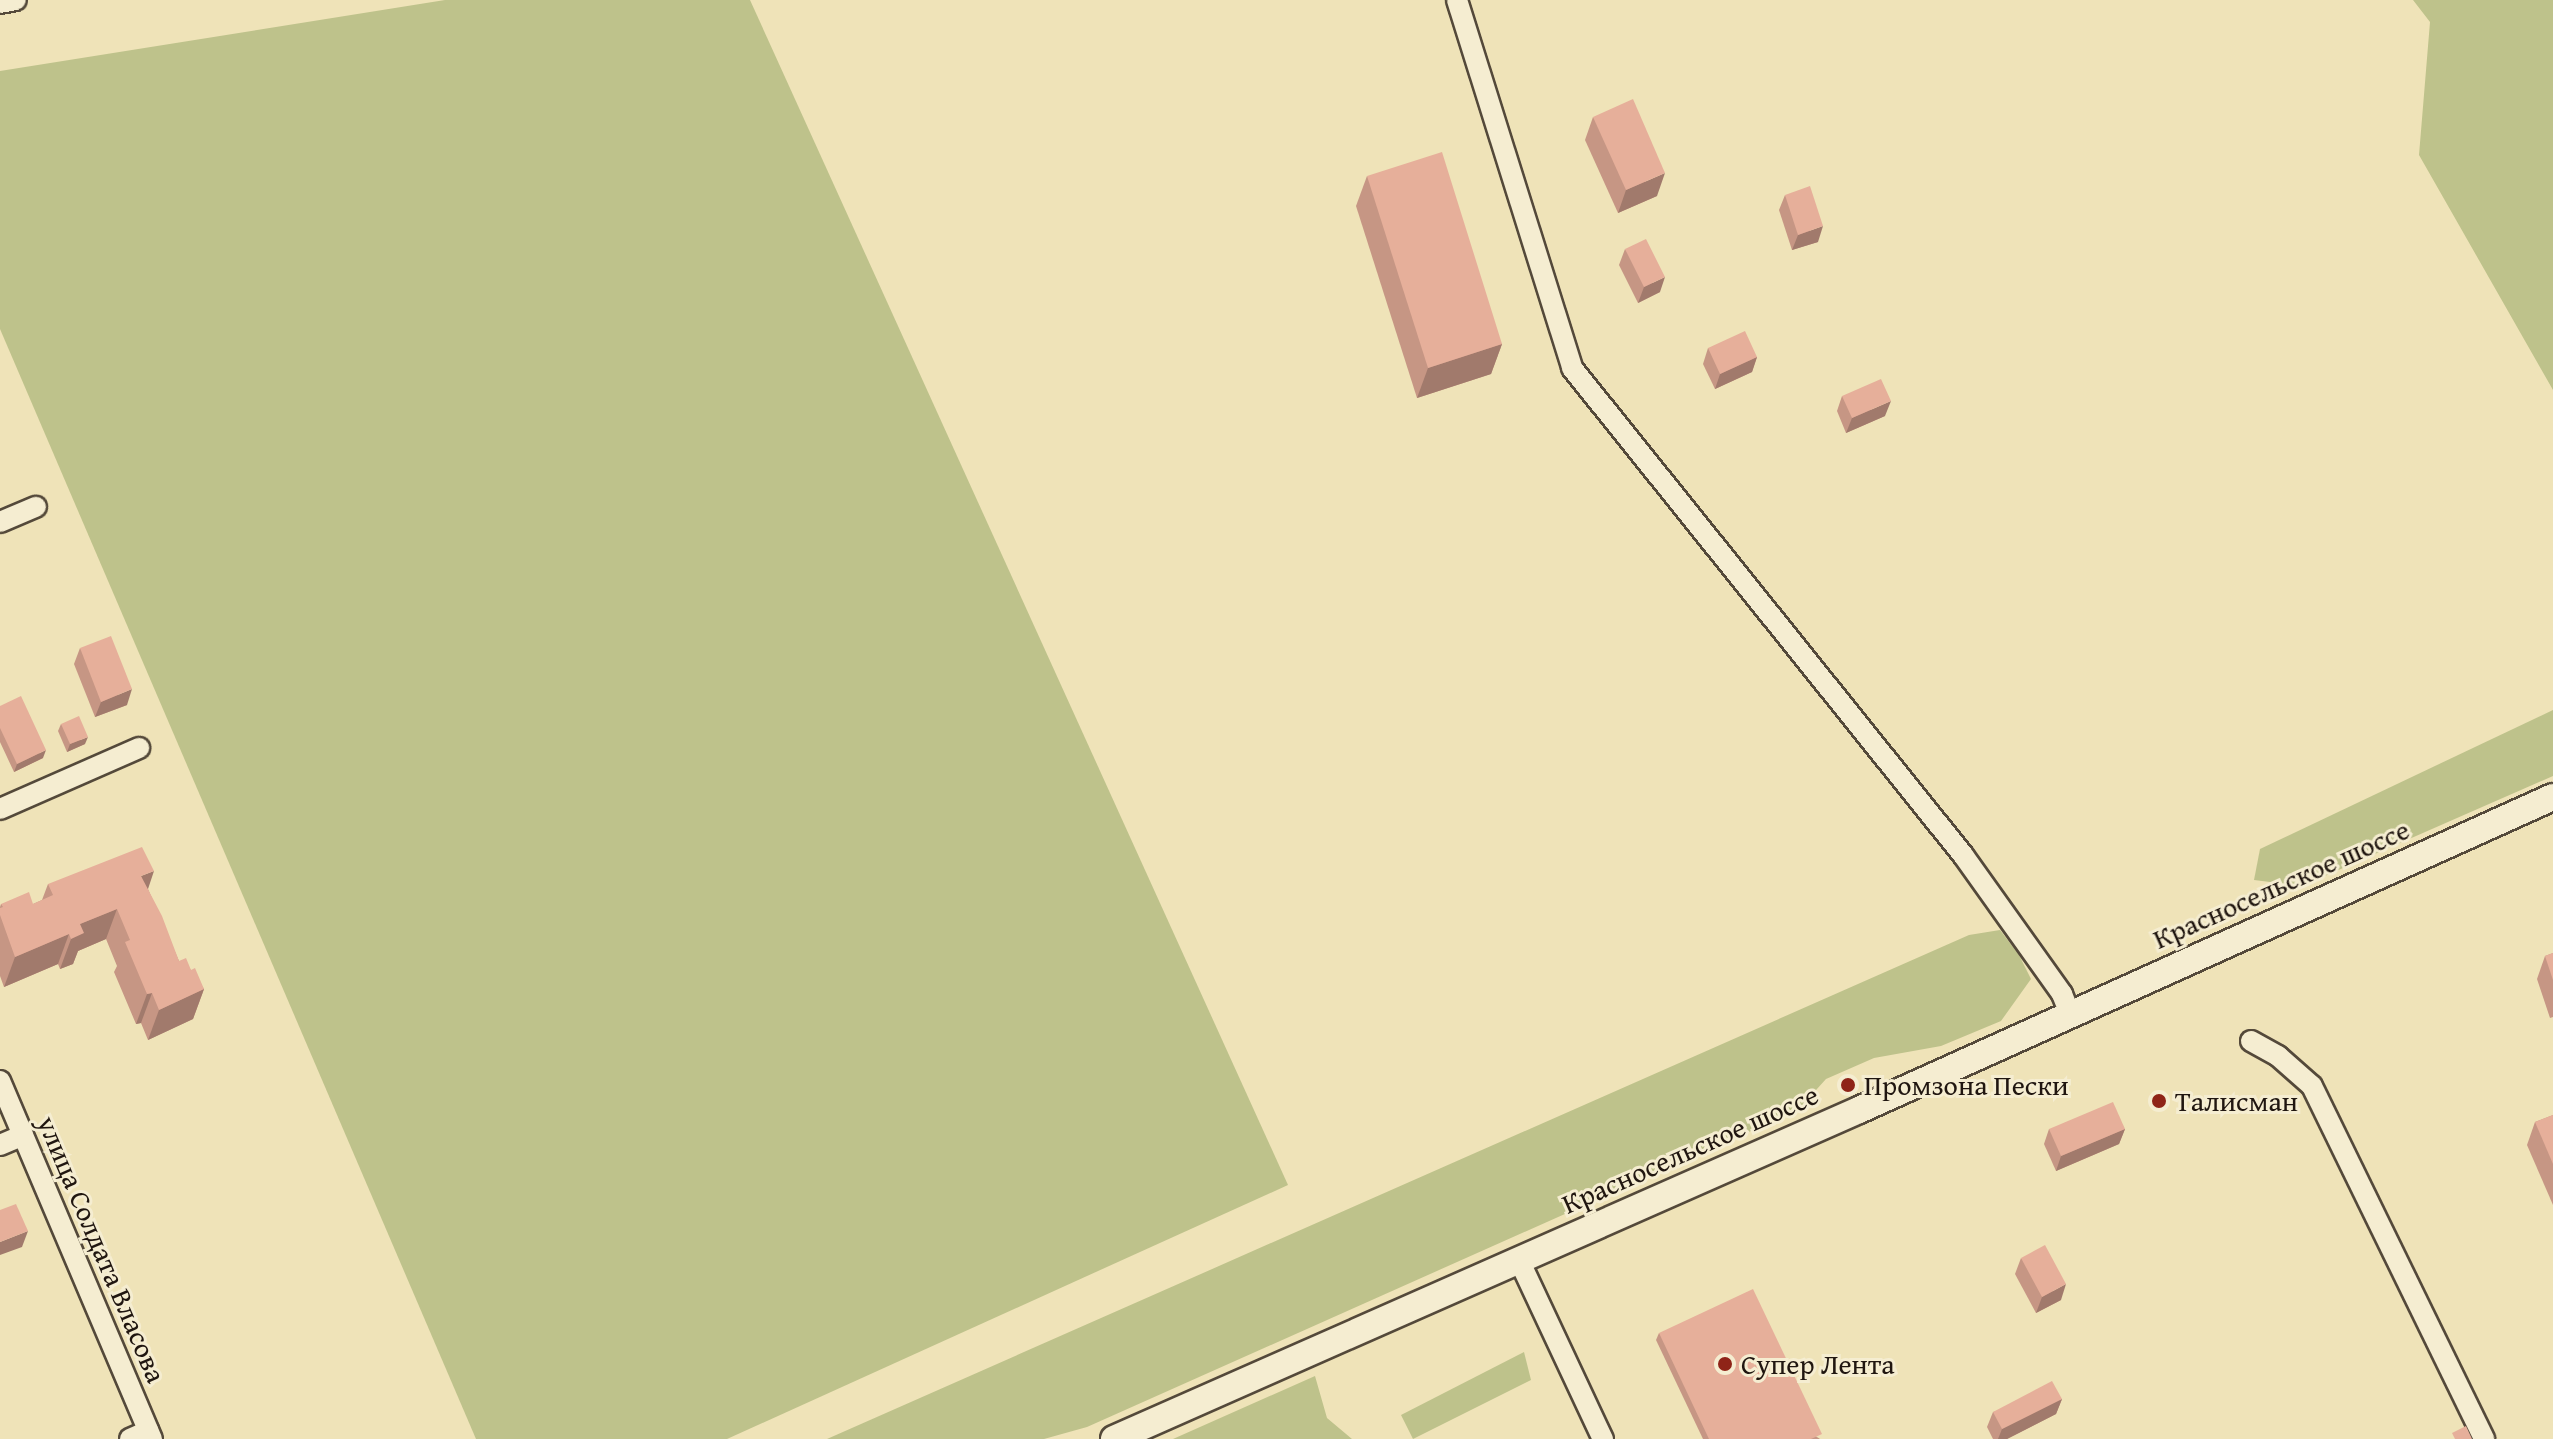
<!DOCTYPE html>
<meta charset="utf-8">
<style>
body{margin:0}
#map{position:relative;width:2553px;height:1439px;overflow:hidden;background:#efe3b8;font-family:"Gentium Book Plus",serif}
div>[style]{position:absolute}
[style*='--x']{left:calc(var(--x)*1px);top:calc(var(--y)*1px);width:calc(var(--w)*1px);rotate:calc(var(--a)*1deg)}
.green>*{inset:0;background:#bec28b}
.roads{filter:drop-shadow(2px 0 #54493a) drop-shadow(-2px 0 #54493a) drop-shadow(0 2px #54493a) drop-shadow(0 -2px #54493a)}
.minor>*{height:20px;margin:-10px;padding:0 10px;transform-origin:10px;border-radius:10px;background:#f5edd1}
.secondary>*{height:26px;margin:-13px;padding:0 13px;transform-origin:13px;border-radius:13px;background:#f5edd1}
.wall>*{inset:0;background:#c69684}
.shaded-wall>*{inset:0;background:#a17a6c}
.building>*{inset:0;background:#e6af9a}
.dots>*{width:22px;height:22px;translate:-50% -50%;box-sizing:border-box;border:4px solid #f5edd1;border-radius:50%}
span{translate:-50% -50%;white-space:nowrap;text-align:center;line-height:1.15;-webkit-text-stroke:6px #f5edd1;paint-order:stroke}
.street-label{font-size:28px;color:#201610}
.poi-label{font-size:28px;color:#201610}
.left{translate:0 -50%;text-align:left}
</style>
<div id="map">
<div class="green">
<div style="clip-path:polygon(445px 0,750px 0,1288px 1185px,727px 1439px,476px 1439px,0 329px,0 71px)"></div>
<div style="clip-path:polygon(2413px 0,2553px 0,2553px 390px,2419px 155px,2430px 22px)"></div>
<div style="clip-path:polygon(2553px 710px,2553px 776px,2302px 886px,2254px 880px,2260px 849px)"></div>
<div style="clip-path:polygon(2000px 930px,2019px 955px,2031px 979px,2001px 1021px,1941px 1046px,1874px 1058px,1826px 1079px,1798px 1110px,1087px 1427px,1044px 1439px,827px 1439px,1969px 935px)"></div>
<div style="clip-path:polygon(1524px 1352px,1531px 1380px,1413px 1439px,1401px 1415px)"></div>
<div style="clip-path:polygon(1315px 1376px,1327px 1418px,1352px 1439px,1173px 1439px)"></div>
</div>
<div class="roads">
<div class="minor">
<div style="--x:1457;--y:0;--w:386;--a:72.6"></div>
<div style="--x:1572;--y:368;--w:625;--a:51.24"></div>
<div style="--x:1963;--y:855;--w:171;--a:54.5"></div>
<div style="--x:2062;--y:994;--w:22;--a:68"></div>
<div style="--x:0;--y:3;--w:16;--a:-11"></div>
<div style="--x:0;--y:522;--w:39;--a:-23"></div>
<div style="--x:0;--y:809;--w:152;--a:-23.7"></div>
<div style="--x:2251;--y:1041;--w:31;--a:29"></div>
<div style="--x:2278;--y:1056;--w:45;--a:41.4"></div>
<div style="--x:2312;--y:1086;--w:393;--a:64"></div>
<div style="--x:0;--y:1081;--w:389;--a:67"></div>
<div style="--x:0;--y:1145;--w:25;--a:-23"></div>
<div style="--x:1519;--y:1260;--w:198;--a:64.9"></div>
<div style="--x:130;--y:1439;--w:20;--a:-24"></div>
</div>
<div class="secondary">
<div style="--x:1114;--y:1439;--w:814;--a:-23.83"></div>
<div style="--x:1859;--y:1110;--w:761;--a:-24.28"></div>
</div>
</div>
<div class="wall">
<div style="clip-path:polygon(1593px 117px,1657px 196px,1618px 213px,1585px 140px)"></div>
<div style="clip-path:polygon(1367px 176px,1502px 344px,1491px 374px,1417px 398px,1356px 206px)"></div>
<div style="clip-path:polygon(1785px 195px,1818px 242px,1792px 250px,1779px 210px)"></div>
<div style="clip-path:polygon(1625px 249px,1660px 292px,1638px 303px,1619px 265px)"></div>
<div style="clip-path:polygon(1708px 348px,1757px 357px,1752px 372px,1715px 389px,1703px 364px)"></div>
<div style="clip-path:polygon(1842px 396px,1885px 416px,1846px 433px,1837px 411px)"></div>
<div style="clip-path:polygon(80px 648px,127px 705px,95px 717px,74px 664px)"></div>
<div style="clip-path:polygon(0 706px,43px 758px,14px 772px,0 742px)"></div>
<div style="clip-path:polygon(61px 724px,85px 744px,67px 752px,58px 731px)"></div>
<div style="clip-path:polygon(48px 884px,148px 889px,179px 961px,191px 970px,204px 989px,193px 1019px,148px 1040px,141px 1023px,136px 1024px,114px 972px,117px 966px,106px 939px,78px 951px,73px 964px,60px 969px,58px 964px,4px 987px,0 976px,0 907px,1px 904px,33px 904px,42px 900px)"></div>
<div style="clip-path:polygon(2553px 953px,2553px 1017px,2550px 1018px,2537px 979px,2545px 956px)"></div>
<div style="clip-path:polygon(2553px 1115px,2553px 1205px,2527px 1145px,2535px 1122px)"></div>
<div style="clip-path:polygon(2049px 1129px,2125px 1129px,2119px 1144px,2056px 1171px,2044px 1144px)"></div>
<div style="clip-path:polygon(2021px 1258px,2061px 1300px,2036px 1313px,2015px 1274px)"></div>
<div style="clip-path:polygon(1659px 1333px,1820px 1439px,1703px 1439px,1656px 1340px)"></div>
<div style="clip-path:polygon(2062px 1399px,2056px 1414px,2007px 1439px,1993px 1439px,1987px 1427px,1993px 1412px)"></div>
</div>
<div class="shaded-wall">
<div style="clip-path:polygon(1665px 173px,1657px 196px,1618px 213px,1626px 190px)"></div>
<div style="clip-path:polygon(1823px 226px,1818px 242px,1792px 250px,1798px 235px)"></div>
<div style="clip-path:polygon(1665px 277px,1660px 292px,1638px 303px,1644px 287px)"></div>
<div style="clip-path:polygon(1502px 344px,1491px 374px,1417px 398px,1428px 368px)"></div>
<div style="clip-path:polygon(1757px 357px,1752px 372px,1715px 389px,1720px 374px)"></div>
<div style="clip-path:polygon(1891px 401px,1885px 416px,1846px 433px,1852px 418px)"></div>
<div style="clip-path:polygon(132px 689px,127px 705px,95px 717px,101px 702px)"></div>
<div style="clip-path:polygon(88px 737px,85px 744px,67px 752px,70px 744px)"></div>
<div style="clip-path:polygon(46px 750px,43px 758px,14px 772px,17px 764px)"></div>
<div style="clip-path:polygon(154px 871px,144px 901px,141px 876px)"></div>
<div style="clip-path:polygon(117px 909px,106px 939px,78px 951px,73px 964px,60px 969px,71px 939px,80px 924px)"></div>
<div style="clip-path:polygon(69px 934px,58px 964px,4px 987px,15px 957px)"></div>
<div style="clip-path:polygon(204px 989px,193px 1019px,148px 1040px,159px 1010px)"></div>
<div style="clip-path:polygon(152px 993px,141px 1023px,136px 1024px,147px 994px)"></div>
<div style="clip-path:polygon(2125px 1129px,2119px 1144px,2056px 1171px,2061px 1156px)"></div>
<div style="clip-path:polygon(28px 1231px,22px 1247px,0 1255px,0 1242px)"></div>
<div style="clip-path:polygon(2066px 1284px,2061px 1300px,2036px 1313px,2042px 1297px)"></div>
<div style="clip-path:polygon(2062px 1399px,2056px 1414px,2007px 1439px,1998px 1439px,2002px 1429px)"></div>
</div>
<div class="building">
<div style="clip-path:polygon(1633px 99px,1665px 173px,1626px 190px,1593px 117px)"></div>
<div style="clip-path:polygon(1442px 152px,1502px 344px,1428px 368px,1367px 176px)"></div>
<div style="clip-path:polygon(1810px 186px,1823px 226px,1798px 235px,1785px 195px)"></div>
<div style="clip-path:polygon(1646px 239px,1665px 277px,1644px 287px,1625px 249px)"></div>
<div style="clip-path:polygon(1745px 331px,1757px 357px,1720px 374px,1708px 348px)"></div>
<div style="clip-path:polygon(1881px 379px,1891px 401px,1852px 418px,1842px 396px)"></div>
<div style="clip-path:polygon(111px 636px,132px 689px,101px 702px,80px 648px)"></div>
<div style="clip-path:polygon(21px 696px,46px 750px,17px 764px,0 728px,0 706px)"></div>
<div style="clip-path:polygon(79px 716px,88px 737px,70px 744px,61px 724px)"></div>
<div style="clip-path:polygon(142px 847px,154px 871px,141px 876px,162px 916px,179px 961px,186px 958px,191px 970px,195px 968px,204px 989px,159px 1010px,152px 993px,147px 994px,125px 942px,130px 940px,117px 909px,80px 924px,84px 933px,71px 939px,69px 934px,15px 957px,0 915px,0 908px,3px 907px,1px 904px,29px 892px,33px 904px,53px 895px,48px 884px)"></div>
<div style="clip-path:polygon(2553px 953px,2553px 980px,2545px 956px)"></div>
<div style="clip-path:polygon(2113px 1102px,2125px 1129px,2061px 1156px,2049px 1129px)"></div>
<div style="clip-path:polygon(2553px 1115px,2553px 1164px,2535px 1122px)"></div>
<div style="clip-path:polygon(16px 1204px,28px 1231px,0 1242px,0 1210px)"></div>
<div style="clip-path:polygon(2045px 1245px,2066px 1284px,2042px 1297px,2021px 1258px)"></div>
<div style="clip-path:polygon(1753px 1289px,1822px 1434px,1811px 1439px,1709px 1439px,1659px 1333px)"></div>
<div style="clip-path:polygon(2052px 1381px,2062px 1399px,2002px 1429px,1993px 1412px)"></div>
<div style="clip-path:polygon(2466px 1426px,2472px 1439px,2455px 1439px,2452px 1433px)"></div>
</div>
<div class="dots">
<div style="left:1848px;top:1085px;background:#8f2418"></div>
<div style="left:2159px;top:1101px;background:#8f2418"></div>
<div style="left:1725px;top:1364px;background:#8f2418"></div>
</div>
<div class="street-label">
<span style="left:2281px;top:884px;rotate:-24deg">Красносельское шоссе</span>
<span style="left:1690px;top:1149px;rotate:-24deg">Красносельское шоссе</span>
<span style="left:102px;top:1249px;rotate:67deg">улица Солдата Власова</span>
</div>
<div class="poi-label">
<span class="left" style="left:1864px;top:1085px">Промзона Пески</span>
<span class="left" style="left:2175px;top:1101px">Талисман</span>
<span class="left" style="left:1741px;top:1364px">Супер Лента</span>
</div>
</div>
